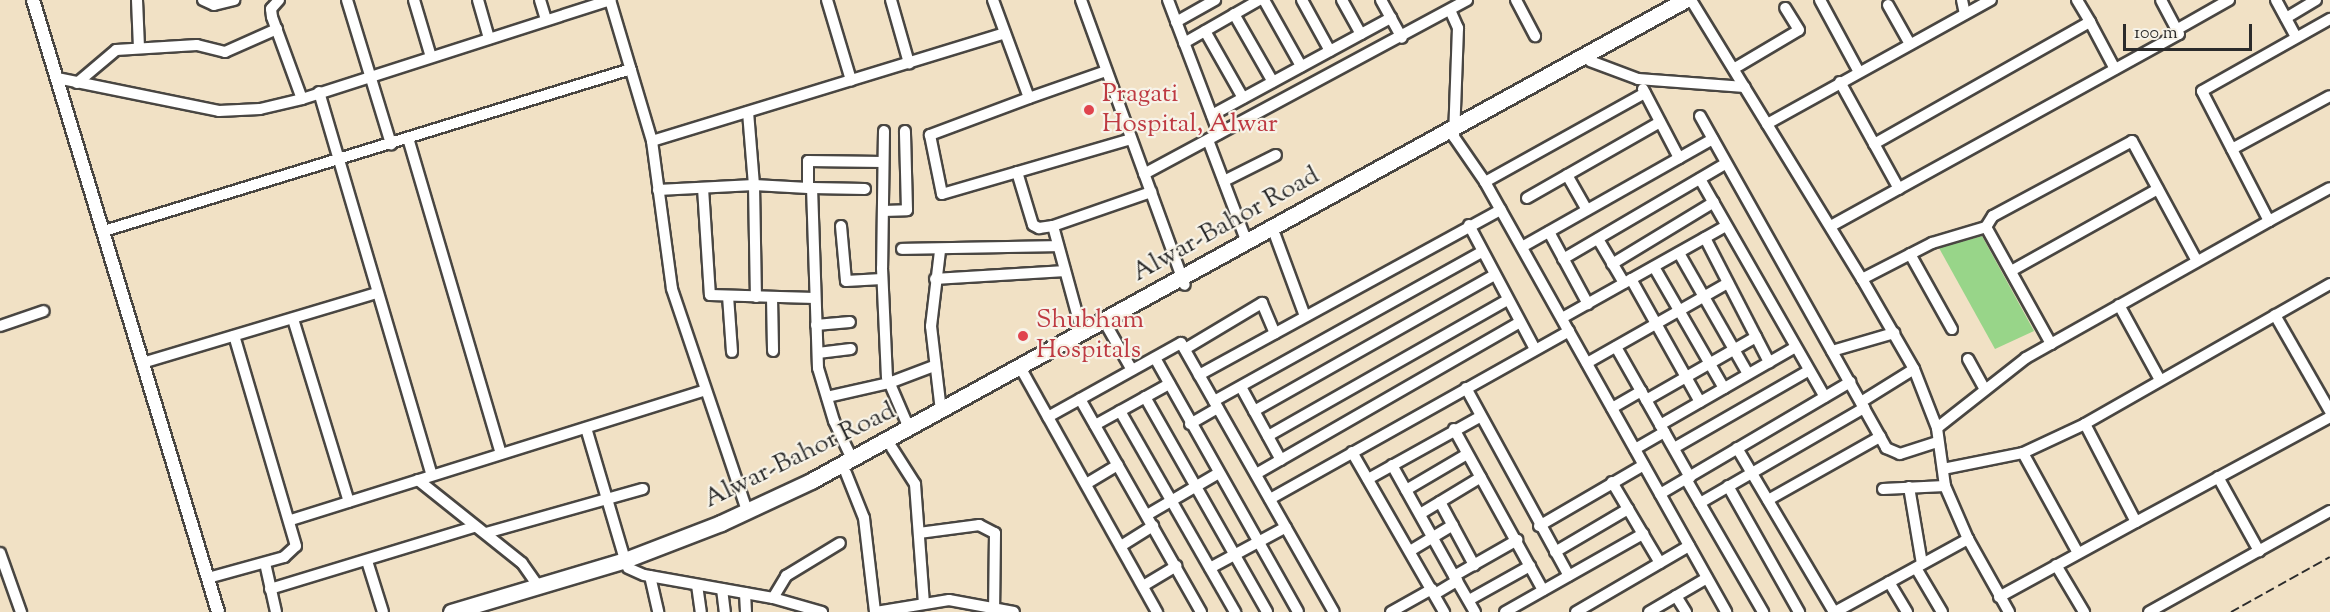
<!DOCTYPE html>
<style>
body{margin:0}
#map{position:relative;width:2330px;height:612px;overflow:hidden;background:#f1e1c5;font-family:"Sorts Mill Goudy",serif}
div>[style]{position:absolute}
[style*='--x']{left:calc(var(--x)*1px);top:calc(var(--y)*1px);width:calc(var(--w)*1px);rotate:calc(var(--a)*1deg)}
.green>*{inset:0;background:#98d589}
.roads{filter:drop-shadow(2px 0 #494642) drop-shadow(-2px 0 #494642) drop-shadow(0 2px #494642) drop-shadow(0 -2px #494642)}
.minor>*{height:10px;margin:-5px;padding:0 5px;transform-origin:5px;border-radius:5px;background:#fff}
.tertiary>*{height:12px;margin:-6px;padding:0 6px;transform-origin:6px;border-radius:6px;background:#fff}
.primary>*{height:15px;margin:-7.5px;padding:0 7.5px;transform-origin:7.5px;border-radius:7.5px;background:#fff}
.rail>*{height:2px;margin-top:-1px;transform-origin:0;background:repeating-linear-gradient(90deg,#2b2b2b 0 9px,transparent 0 13.5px)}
.dots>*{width:16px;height:16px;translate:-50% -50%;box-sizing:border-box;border:3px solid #f7f3e8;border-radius:50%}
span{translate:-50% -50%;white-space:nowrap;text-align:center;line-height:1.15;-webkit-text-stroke:4.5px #f7f3e8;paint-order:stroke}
.health-label{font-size:26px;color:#be3a42}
.left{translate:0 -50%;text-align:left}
.street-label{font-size:26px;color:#2b2b2b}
.scale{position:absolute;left:2123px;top:24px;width:129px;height:27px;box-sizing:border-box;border:3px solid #2b2b2b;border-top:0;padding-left:8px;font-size:18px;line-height:21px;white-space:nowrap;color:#2b2b2b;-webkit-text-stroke:4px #f7f3e8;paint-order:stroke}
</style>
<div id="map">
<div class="green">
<div style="clip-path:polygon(1982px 236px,2034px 331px,1995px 349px,1939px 248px)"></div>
</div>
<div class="roads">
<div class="minor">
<div style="--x:137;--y:0;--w:47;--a:87.6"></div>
<div style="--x:203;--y:0;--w:12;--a:24"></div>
<div style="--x:214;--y:5;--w:21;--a:-14"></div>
<div style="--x:279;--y:0;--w:12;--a:132"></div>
<div style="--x:271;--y:9;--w:8;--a:83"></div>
<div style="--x:272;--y:17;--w:87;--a:69.9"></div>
<div style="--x:302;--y:99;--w:324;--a:-17.8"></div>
<div style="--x:610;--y:0;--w:147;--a:73.4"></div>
<div style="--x:652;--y:141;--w:149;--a:82.3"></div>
<div style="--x:672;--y:289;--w:234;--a:71.3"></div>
<div style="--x:347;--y:0;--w:151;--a:73"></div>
<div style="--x:414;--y:0;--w:59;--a:73.4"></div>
<div style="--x:478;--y:0;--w:40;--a:74"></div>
<div style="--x:540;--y:0;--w:21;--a:73"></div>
<div style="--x:827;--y:0;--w:84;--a:73.3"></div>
<div style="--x:891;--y:0;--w:66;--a:74.1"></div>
<div style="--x:993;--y:0;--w:104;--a:69.8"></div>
<div style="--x:1029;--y:98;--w:82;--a:-19.3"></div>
<div style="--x:1081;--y:0;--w:303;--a:70"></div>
<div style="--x:1168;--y:0;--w:143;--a:69.2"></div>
<div style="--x:1264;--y:0;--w:76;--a:60.7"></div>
<div style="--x:1302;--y:0;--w:58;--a:61.2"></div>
<div style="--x:1342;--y:0;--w:39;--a:61"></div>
<div style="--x:1381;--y:0;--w:43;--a:61.1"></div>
<div style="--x:1516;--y:0;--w:41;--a:62.2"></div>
<div style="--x:1691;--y:0;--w:327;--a:58.5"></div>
<div style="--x:1862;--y:279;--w:79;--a:-27.2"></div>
<div style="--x:1932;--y:243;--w:56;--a:-16.5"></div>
<div style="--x:1986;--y:227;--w:134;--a:60.9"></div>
<div style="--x:1820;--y:0;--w:82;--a:61.6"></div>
<div style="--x:1962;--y:0;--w:14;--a:78"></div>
<div style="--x:2077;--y:0;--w:26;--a:59"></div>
<div style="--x:2276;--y:0;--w:42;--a:61.6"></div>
<div style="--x:1888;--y:5;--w:45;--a:60.6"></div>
<div style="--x:1450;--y:10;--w:20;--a:66"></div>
<div style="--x:1458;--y:28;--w:109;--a:92.1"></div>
<div style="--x:1454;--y:137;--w:55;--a:55.4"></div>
<div style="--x:1485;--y:182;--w:493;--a:60.7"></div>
<div style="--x:1234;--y:14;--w:78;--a:60.2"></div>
<div style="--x:2286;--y:18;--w:35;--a:-31"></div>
<div style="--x:1176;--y:22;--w:45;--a:-29.4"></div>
<div style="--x:2176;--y:30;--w:61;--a:-29.5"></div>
<div style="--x:1205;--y:31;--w:77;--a:60.4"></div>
<div style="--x:1184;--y:43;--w:86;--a:-29.8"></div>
<div style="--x:1590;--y:61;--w:51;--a:20.6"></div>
<div style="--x:1638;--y:79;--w:107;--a:4.3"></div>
<div style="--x:1735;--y:68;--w:74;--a:-30.7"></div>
<div style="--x:1799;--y:30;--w:26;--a:-122"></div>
<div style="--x:57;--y:78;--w:165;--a:11.5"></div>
<div style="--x:219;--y:111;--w:41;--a:-2.8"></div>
<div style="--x:260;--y:109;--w:43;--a:-13.4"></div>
<div style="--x:1840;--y:82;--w:122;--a:61.1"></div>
<div style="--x:77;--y:83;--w:51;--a:-40.2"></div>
<div style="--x:116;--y:50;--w:81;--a:-3.5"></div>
<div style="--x:197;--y:45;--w:29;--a:14"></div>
<div style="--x:225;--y:52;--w:57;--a:-23.9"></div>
<div style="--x:1643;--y:89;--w:78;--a:62.4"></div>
<div style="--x:319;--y:92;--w:399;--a:73.6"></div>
<div style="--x:1029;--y:98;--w:106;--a:159.5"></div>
<div style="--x:930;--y:135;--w:60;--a:78.5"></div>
<div style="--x:942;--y:194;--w:197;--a:-16.2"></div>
<div style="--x:748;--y:112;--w:73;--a:85.3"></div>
<div style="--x:754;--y:185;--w:112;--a:89"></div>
<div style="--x:1212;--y:115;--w:204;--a:-28.5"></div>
<div style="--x:1700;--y:116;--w:381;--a:60.7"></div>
<div style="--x:1886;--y:448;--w:15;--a:23"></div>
<div style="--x:1900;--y:454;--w:39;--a:-18"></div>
<div style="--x:1767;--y:124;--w:256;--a:-29"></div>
<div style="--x:884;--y:131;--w:137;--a:90.8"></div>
<div style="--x:882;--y:268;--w:109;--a:87.4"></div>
<div style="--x:887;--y:377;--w:56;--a:66.7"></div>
<div style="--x:408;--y:138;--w:329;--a:73.6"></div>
<div style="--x:1208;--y:140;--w:107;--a:69.2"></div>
<div style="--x:652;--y:141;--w:369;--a:-17"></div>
<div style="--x:1874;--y:144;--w:248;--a:-29.5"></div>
<div style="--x:2090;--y:22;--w:53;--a:62"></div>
<div style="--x:2232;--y:149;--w:111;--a:-28.4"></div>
<div style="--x:1017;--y:172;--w:55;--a:73.2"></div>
<div style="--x:1033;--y:225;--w:7;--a:27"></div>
<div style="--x:1039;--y:228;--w:14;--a:-8"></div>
<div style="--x:1053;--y:226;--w:110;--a:74.7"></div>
<div style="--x:1144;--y:174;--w:367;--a:-28.3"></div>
<div style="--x:1567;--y:175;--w:40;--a:60.3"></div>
<div style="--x:1700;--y:179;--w:251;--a:60.2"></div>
<div style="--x:1224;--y:181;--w:58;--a:-26.6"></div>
<div style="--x:1485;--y:182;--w:183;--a:-29.1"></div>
<div style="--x:703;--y:188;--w:107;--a:86.3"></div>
<div style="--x:710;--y:295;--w:105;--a:1.6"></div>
<div style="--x:658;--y:190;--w:96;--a:-3"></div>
<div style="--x:754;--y:185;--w:54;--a:3.2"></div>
<div style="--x:808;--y:188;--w:27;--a:-90"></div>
<div style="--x:808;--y:161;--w:75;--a:0.8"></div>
<div style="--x:1527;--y:198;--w:153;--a:-29.7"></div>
<div style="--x:883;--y:211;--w:24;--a:-2"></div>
<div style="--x:907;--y:210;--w:79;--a:-91.5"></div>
<div style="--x:2269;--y:221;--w:69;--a:-28.4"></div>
<div style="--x:1469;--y:225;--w:140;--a:62"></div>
<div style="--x:841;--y:226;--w:55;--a:84.8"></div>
<div style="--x:846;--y:281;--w:36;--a:-3"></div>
<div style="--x:1053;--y:226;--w:104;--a:-19.1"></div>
<div style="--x:1831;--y:226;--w:397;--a:-28.9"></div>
<div style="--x:2179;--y:34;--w:38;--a:-118"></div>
<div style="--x:1986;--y:227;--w:13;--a:-58"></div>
<div style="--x:1993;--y:216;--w:158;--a:-28.3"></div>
<div style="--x:2132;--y:141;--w:136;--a:61.6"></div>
<div style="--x:104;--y:231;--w:551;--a:-17.09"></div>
<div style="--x:1549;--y:232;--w:82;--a:61.6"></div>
<div style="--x:1275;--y:235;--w:86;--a:69.7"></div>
<div style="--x:1705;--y:238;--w:140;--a:62.7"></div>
<div style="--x:1598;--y:239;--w:51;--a:59.4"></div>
<div style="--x:1522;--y:247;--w:219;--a:-29.5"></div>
<div style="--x:902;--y:249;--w:156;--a:-1.1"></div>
<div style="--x:940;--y:251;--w:76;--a:96.8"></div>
<div style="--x:931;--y:326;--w:86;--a:83.3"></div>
<div style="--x:1679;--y:253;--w:139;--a:60.3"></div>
<div style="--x:1910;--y:254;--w:86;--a:60.8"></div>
<div style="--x:1563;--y:259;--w:188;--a:-30.4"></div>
<div style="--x:1612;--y:264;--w:119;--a:-31.3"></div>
<div style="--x:1654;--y:267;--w:140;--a:60"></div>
<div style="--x:2011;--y:271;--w:168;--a:-29.2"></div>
<div style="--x:935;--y:279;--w:130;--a:-3.5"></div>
<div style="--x:1631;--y:279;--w:141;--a:60.7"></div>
<div style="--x:1862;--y:279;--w:104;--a:60"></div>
<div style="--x:1914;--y:369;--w:63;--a:68.7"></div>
<div style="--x:2330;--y:284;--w:282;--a:150.3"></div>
<div style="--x:2085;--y:424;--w:110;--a:62.5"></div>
<div style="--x:2136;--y:522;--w:221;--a:-28.4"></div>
<div style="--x:728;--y:296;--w:56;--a:85.9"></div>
<div style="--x:772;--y:297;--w:54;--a:88.9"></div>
<div style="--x:2119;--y:305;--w:85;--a:61.3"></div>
<div style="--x:2275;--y:315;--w:111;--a:60.2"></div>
<div style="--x:1562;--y:318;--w:188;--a:-29.3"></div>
<div style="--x:293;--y:319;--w:191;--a:73"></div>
<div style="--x:816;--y:325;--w:34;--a:-5"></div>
<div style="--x:0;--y:326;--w:46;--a:-18.8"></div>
<div style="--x:1108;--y:328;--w:48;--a:60.3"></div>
<div style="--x:1616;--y:347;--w:150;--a:60.4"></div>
<div style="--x:1185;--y:349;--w:90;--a:-30.9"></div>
<div style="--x:1262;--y:303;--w:33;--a:67"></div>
<div style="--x:1832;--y:351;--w:65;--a:-16.2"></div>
<div style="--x:818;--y:353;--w:33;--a:-7"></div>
<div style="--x:1155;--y:358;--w:291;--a:60.6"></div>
<div style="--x:1968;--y:359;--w:35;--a:61"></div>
<div style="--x:142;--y:363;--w:245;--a:-16.6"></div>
<div style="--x:1587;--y:363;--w:162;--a:-29.6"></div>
<div style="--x:1020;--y:367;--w:281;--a:60.8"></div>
<div style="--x:1199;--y:375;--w:344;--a:-28.7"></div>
<div style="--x:1241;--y:387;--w:83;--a:61.3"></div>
<div style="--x:1466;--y:388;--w:214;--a:61.3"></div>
<div style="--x:827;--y:397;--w:64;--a:-12.7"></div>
<div style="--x:889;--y:383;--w:48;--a:-20.7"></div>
<div style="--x:1145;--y:397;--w:247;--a:60.4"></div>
<div style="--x:1080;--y:399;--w:245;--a:60.4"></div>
<div style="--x:1646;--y:400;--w:127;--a:-29.8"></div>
<div style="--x:1214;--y:401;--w:307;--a:-29.1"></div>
<div style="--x:1861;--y:402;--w:62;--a:-31.9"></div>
<div style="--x:1612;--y:408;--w:34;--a:-30"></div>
<div style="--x:1120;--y:411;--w:232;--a:60.2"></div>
<div style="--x:1254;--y:411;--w:276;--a:-29.5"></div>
<div style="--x:1048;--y:417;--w:152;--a:-29.1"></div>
<div style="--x:1181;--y:343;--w:309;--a:60.4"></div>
<div style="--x:1190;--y:424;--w:32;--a:-30"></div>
<div style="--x:1095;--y:425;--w:85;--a:-29"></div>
<div style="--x:1660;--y:425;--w:155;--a:-29.9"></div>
<div style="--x:586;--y:428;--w:138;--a:73.5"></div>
<div style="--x:1454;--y:429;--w:184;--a:61.1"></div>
<div style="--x:1268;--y:436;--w:275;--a:-29.6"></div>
<div style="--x:892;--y:448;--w:43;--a:57.4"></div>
<div style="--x:915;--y:484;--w:120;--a:85.7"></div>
<div style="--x:1674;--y:448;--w:155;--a:-29.9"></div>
<div style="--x:1737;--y:448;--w:191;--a:59.4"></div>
<div style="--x:1635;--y:449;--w:34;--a:-30"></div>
<div style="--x:1352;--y:452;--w:185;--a:60.1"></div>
<div style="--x:2023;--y:453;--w:114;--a:61.2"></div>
<div style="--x:852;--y:459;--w:42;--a:-115.3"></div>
<div style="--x:834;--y:421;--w:55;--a:-106.8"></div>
<div style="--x:818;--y:368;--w:180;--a:-91.9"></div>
<div style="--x:812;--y:188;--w:53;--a:1.1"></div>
<div style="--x:1392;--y:465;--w:127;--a:60.8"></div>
<div style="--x:1454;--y:576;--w:73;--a:-29.7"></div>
<div style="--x:1943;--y:469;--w:82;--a:-11.3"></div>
<div style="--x:2023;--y:453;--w:68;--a:-25.1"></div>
<div style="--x:846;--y:473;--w:48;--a:68.2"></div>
<div style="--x:864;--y:518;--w:95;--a:83.3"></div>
<div style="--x:1256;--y:474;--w:303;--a:-29.9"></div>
<div style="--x:2218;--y:477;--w:85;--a:61"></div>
<div style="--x:1368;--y:479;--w:129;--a:-29.1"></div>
<div style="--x:1686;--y:479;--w:154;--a:59.9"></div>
<div style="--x:418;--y:480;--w:133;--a:38.6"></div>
<div style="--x:522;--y:563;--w:28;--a:55"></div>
<div style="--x:1612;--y:482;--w:94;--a:59.3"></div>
<div style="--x:1086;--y:484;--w:37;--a:-31"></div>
<div style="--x:1728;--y:486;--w:145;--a:60.6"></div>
<div style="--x:1909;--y:487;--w:78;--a:80.4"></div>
<div style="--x:1883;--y:489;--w:62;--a:-2.8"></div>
<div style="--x:1406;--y:490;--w:71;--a:-30.5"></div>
<div style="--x:1660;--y:494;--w:221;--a:-30.5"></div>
<div style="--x:1270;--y:499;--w:343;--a:-29.3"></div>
<div style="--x:1768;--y:500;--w:129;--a:-29.4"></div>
<div style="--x:1440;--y:502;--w:72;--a:61.6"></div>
<div style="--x:1700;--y:503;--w:190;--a:-30.1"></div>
<div style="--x:1420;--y:514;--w:71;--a:-31.2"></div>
<div style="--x:1147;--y:515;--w:83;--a:-30.3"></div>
<div style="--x:291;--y:520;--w:434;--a:-17.4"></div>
<div style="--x:1539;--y:526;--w:121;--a:-30.2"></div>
<div style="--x:486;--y:533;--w:163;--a:-15.7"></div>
<div style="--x:919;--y:533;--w:61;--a:-7.6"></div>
<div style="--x:979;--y:525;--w:18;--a:27"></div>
<div style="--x:995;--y:533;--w:79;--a:90.7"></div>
<div style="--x:1121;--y:546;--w:38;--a:-32"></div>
<div style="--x:1410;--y:551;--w:50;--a:-31.2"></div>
<div style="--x:1555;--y:552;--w:85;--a:-30.5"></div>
<div style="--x:0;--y:553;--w:63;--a:70.4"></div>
<div style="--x:367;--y:561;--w:53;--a:72.6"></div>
<div style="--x:265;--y:563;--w:50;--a:77.3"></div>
<div style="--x:2056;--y:565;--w:55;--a:59.2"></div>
<div style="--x:628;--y:568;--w:17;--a:24"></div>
<div style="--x:644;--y:575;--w:131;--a:10.1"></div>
<div style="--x:773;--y:598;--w:51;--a:15.9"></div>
<div style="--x:1210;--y:568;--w:86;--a:-28.3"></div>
<div style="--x:1916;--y:568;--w:51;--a:59.4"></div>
<div style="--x:650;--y:576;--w:37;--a:77"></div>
<div style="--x:208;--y:578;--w:79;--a:-15.4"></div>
<div style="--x:284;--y:557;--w:16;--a:-43"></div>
<div style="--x:296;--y:546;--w:219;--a:-106.4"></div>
<div style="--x:1889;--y:582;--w:35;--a:59"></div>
<div style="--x:697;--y:585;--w:27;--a:82"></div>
<div style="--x:1143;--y:586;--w:39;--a:-31"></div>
<div style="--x:270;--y:589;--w:213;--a:-16.9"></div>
<div style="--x:722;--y:589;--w:23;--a:83"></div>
<div style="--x:745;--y:593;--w:19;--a:87"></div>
<div style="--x:1435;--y:594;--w:26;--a:-31"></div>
<div style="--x:1457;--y:581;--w:36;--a:60"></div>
<div style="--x:1676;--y:596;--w:19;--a:58"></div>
<div style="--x:1999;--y:597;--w:156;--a:-28.7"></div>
<div style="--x:773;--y:598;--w:26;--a:-59"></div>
<div style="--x:786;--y:576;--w:63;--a:-31.4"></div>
<div style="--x:1469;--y:600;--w:70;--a:-29.1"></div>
<div style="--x:876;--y:612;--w:74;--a:-9.3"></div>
<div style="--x:949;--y:600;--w:66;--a:10.5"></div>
<div style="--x:1391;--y:612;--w:47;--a:-29.3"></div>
<div style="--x:1505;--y:612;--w:159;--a:-29.5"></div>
<div style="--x:1576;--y:612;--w:131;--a:-30.3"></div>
<div style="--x:1649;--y:612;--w:67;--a:-30.4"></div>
<div style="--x:1835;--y:612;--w:152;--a:-28.8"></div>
<div style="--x:2009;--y:612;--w:84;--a:-119.3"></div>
<div style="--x:1968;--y:539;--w:58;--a:-113.5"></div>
<div style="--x:1945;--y:486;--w:59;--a:-97.9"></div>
<div style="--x:1937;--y:428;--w:113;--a:-38.2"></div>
<div style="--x:2026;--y:358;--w:279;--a:-29.4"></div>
<div style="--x:2269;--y:221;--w:146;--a:-117.3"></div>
<div style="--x:2202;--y:91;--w:147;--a:-29.4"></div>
<div style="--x:2149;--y:612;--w:207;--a:-29.2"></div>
</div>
<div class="tertiary">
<div style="--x:33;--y:0;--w:639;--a:73.18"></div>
</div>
<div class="primary">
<div style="--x:451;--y:612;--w:182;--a:-16.6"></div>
<div style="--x:625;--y:560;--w:103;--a:-21.1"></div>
<div style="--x:721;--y:523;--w:99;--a:-25"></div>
<div style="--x:811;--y:481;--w:998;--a:-28.83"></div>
</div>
</div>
<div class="rail">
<div style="--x:2231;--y:612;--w:113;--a:-29.1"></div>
</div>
<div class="dots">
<div style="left:1089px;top:110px;background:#e0444e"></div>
<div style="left:1023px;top:336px;background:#e0444e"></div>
</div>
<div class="health-label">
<span class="left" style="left:1102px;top:110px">Pragati<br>Hospital, Alwar</span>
<span class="left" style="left:1036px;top:336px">Shubham<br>Hospitals</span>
</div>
<div class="street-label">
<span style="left:1226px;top:225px;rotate:-29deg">Alwar-Bahor Road</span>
<span style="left:800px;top:456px;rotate:-26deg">Alwar-Bahor Road</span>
</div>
<div class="scale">100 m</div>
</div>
